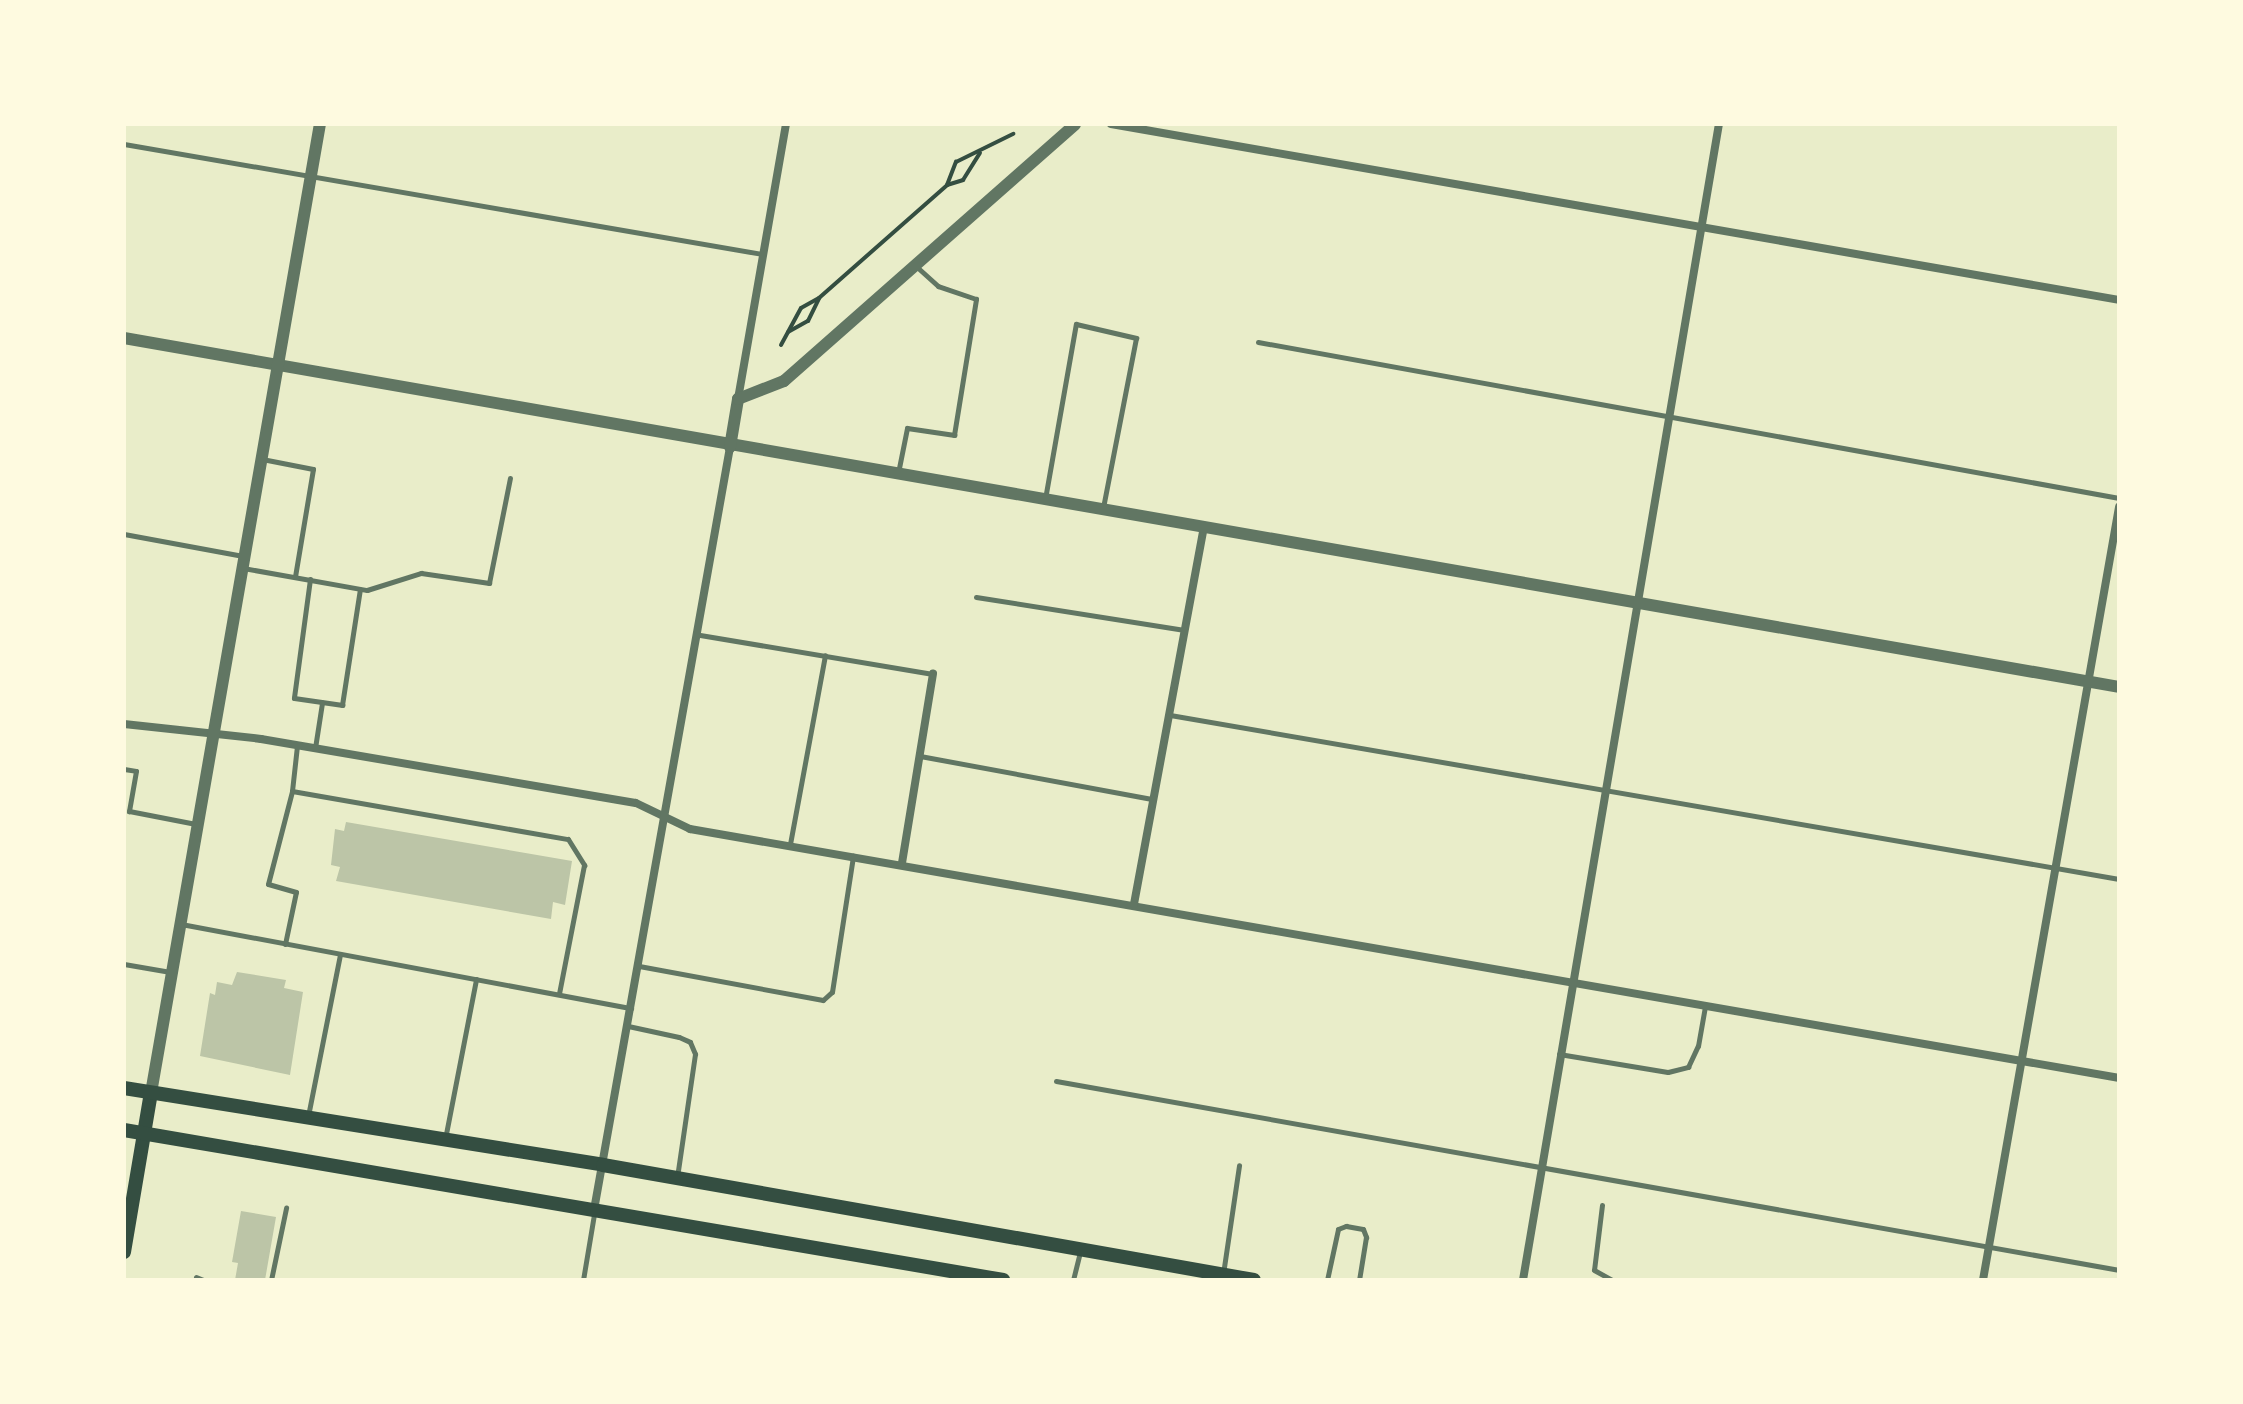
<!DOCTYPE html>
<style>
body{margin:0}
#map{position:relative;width:2243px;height:1404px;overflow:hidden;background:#e9edc9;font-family:"Source Serif 4",serif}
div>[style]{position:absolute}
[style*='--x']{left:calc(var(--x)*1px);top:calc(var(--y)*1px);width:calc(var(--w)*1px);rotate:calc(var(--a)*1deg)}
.building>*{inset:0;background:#bcc5a7}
.path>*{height:4px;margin:-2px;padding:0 2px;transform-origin:2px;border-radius:2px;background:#344e41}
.service>*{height:5px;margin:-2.5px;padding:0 2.5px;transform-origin:2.5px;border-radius:2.5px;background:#617663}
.minor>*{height:8px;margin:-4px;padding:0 4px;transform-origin:4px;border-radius:4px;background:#617663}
.tertiary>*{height:12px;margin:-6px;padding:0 6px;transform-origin:6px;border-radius:6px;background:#617663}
.secondary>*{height:14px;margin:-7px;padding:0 7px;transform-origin:7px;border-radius:7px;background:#344e41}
.primary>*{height:14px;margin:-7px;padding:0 7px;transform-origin:7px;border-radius:7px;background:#344e41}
span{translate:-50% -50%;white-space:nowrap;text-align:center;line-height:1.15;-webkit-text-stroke:8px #fefae0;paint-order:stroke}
.frame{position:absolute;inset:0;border:126px solid #fefae0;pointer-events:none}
</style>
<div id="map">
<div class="building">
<div style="clip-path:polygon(346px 822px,572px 861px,565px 905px,553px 902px,551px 919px,336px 881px,340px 867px,331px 865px,335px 829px,344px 831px)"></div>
<div style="clip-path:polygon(237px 972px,286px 980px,284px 988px,303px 992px,290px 1075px,200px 1056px,210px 993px,215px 995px,217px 982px,232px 985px)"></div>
<div style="clip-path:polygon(241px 1211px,276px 1217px,265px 1280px,235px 1280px,238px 1263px,232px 1262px)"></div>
</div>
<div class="path">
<div style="--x:947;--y:185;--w:17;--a:-17"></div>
<div style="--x:963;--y:180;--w:32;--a:-58"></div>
<div style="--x:788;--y:332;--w:23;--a:-29"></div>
<div style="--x:808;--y:321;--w:25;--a:-64"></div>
<div style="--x:781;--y:345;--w:42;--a:-61.6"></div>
<div style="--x:801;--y:308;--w:21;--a:-29"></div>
<div style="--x:819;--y:298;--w:171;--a:-41.4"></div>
<div style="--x:947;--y:185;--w:25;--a:-69"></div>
<div style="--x:956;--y:162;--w:64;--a:-26.2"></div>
</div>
<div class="service">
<div style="--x:124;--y:144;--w:647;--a:9.78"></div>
<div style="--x:1258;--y:342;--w:875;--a:10.27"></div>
<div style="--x:262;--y:459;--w:52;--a:11.1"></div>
<div style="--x:313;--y:469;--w:109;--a:99.5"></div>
<div style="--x:898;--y:473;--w:46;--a:-78.7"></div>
<div style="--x:907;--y:428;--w:48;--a:8.5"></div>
<div style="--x:954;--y:435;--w:138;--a:-80.8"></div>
<div style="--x:976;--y:299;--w:40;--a:-161.1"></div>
<div style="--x:938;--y:286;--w:31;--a:-138"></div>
<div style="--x:1045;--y:499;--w:178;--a:-80"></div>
<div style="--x:1076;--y:324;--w:62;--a:13.1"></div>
<div style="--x:1136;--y:338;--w:172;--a:101"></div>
<div style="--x:124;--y:534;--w:121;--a:10.5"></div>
<div style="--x:243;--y:568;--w:126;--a:10.1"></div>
<div style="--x:367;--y:590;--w:57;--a:-17.5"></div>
<div style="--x:421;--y:573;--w:69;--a:8.4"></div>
<div style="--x:489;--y:583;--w:107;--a:-78.7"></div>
<div style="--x:310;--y:579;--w:120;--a:97.7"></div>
<div style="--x:294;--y:698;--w:49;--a:8.3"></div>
<div style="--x:342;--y:705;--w:117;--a:-81.2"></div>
<div style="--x:976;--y:597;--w:211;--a:9"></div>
<div style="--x:700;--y:635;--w:236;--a:9.5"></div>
<div style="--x:1170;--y:715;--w:963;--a:9.8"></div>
<div style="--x:315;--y:748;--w:46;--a:-81.2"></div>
<div style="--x:920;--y:756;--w:237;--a:10.5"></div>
<div style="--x:124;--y:769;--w:12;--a:9"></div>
<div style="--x:136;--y:771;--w:41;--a:99.9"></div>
<div style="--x:129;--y:811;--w:68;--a:11"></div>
<div style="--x:292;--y:791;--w:280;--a:9.9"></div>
<div style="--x:568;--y:839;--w:31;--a:58"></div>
<div style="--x:584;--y:865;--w:131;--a:101"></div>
<div style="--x:790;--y:844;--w:192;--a:-79.5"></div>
<div style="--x:181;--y:924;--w:458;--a:10.6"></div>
<div style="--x:285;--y:944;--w:53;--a:-78.1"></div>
<div style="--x:296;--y:892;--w:29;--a:-164"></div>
<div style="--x:268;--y:884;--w:96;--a:-75.5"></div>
<div style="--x:292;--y:791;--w:45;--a:-83.7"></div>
<div style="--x:124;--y:964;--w:47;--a:9.9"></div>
<div style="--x:639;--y:966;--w:187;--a:10.5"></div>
<div style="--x:823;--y:1000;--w:12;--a:-42"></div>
<div style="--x:832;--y:992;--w:138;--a:-81.2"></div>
<div style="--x:628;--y:1026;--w:52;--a:12.2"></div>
<div style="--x:679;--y:1037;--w:12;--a:24"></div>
<div style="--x:690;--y:1042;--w:13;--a:67"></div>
<div style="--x:695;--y:1054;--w:125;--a:98.3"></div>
<div style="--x:1559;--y:1054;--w:110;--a:9.4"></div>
<div style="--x:1668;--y:1072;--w:21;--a:-14"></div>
<div style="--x:1688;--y:1067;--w:23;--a:-65"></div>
<div style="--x:1698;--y:1046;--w:40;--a:-80"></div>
<div style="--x:1056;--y:1081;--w:1080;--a:10.08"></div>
<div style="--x:308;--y:1116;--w:165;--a:-78.8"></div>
<div style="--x:445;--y:1139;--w:163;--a:-79"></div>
<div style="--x:1602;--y:1205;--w:65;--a:97"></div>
<div style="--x:1594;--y:1270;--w:21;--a:29"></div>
<div style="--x:1223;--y:1274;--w:110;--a:-81.6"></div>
<div style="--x:196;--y:1277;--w:8;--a:23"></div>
<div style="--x:271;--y:1280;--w:74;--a:-78.2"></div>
<div style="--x:583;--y:1280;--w:67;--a:-80.5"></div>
<div style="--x:1073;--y:1280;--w:30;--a:-76"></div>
<div style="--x:1327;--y:1280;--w:52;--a:-77.8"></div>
<div style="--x:1338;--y:1229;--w:9;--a:-21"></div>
<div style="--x:1346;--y:1226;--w:17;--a:10"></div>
<div style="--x:1363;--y:1229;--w:9;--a:69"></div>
<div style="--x:1366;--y:1237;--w:44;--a:99.2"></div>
</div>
<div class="minor">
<div style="--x:1111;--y:124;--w:1023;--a:9.9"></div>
<div style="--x:738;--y:399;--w:279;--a:-80.1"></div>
<div style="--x:124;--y:724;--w:138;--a:6.2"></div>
<div style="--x:261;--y:739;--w:380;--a:9.7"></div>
<div style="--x:636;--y:803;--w:60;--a:25.7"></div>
<div style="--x:690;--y:829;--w:1451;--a:9.88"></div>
<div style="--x:902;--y:863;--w:192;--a:-80.7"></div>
<div style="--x:1134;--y:904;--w:383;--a:-79.5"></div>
<div style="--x:594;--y:1210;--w:775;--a:-79.89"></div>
<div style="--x:1523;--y:1280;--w:1172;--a:-80.38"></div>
<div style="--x:1983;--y:1280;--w:785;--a:-80.02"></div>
</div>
<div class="tertiary">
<div style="--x:124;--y:338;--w:2025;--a:9.92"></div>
<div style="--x:730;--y:447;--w:49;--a:-80.5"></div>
<div style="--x:738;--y:399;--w:49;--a:-21.4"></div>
<div style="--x:784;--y:381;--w:388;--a:-41.4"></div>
<div style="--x:151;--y:1093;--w:984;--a:-80.11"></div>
</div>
<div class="secondary">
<div style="--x:124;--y:1252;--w:161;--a:-80.4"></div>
</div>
<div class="primary">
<div style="--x:124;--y:1088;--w:485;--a:9.1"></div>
<div style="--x:603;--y:1165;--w:661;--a:10.02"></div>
<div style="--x:124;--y:1130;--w:892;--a:9.68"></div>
</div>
<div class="frame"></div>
</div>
